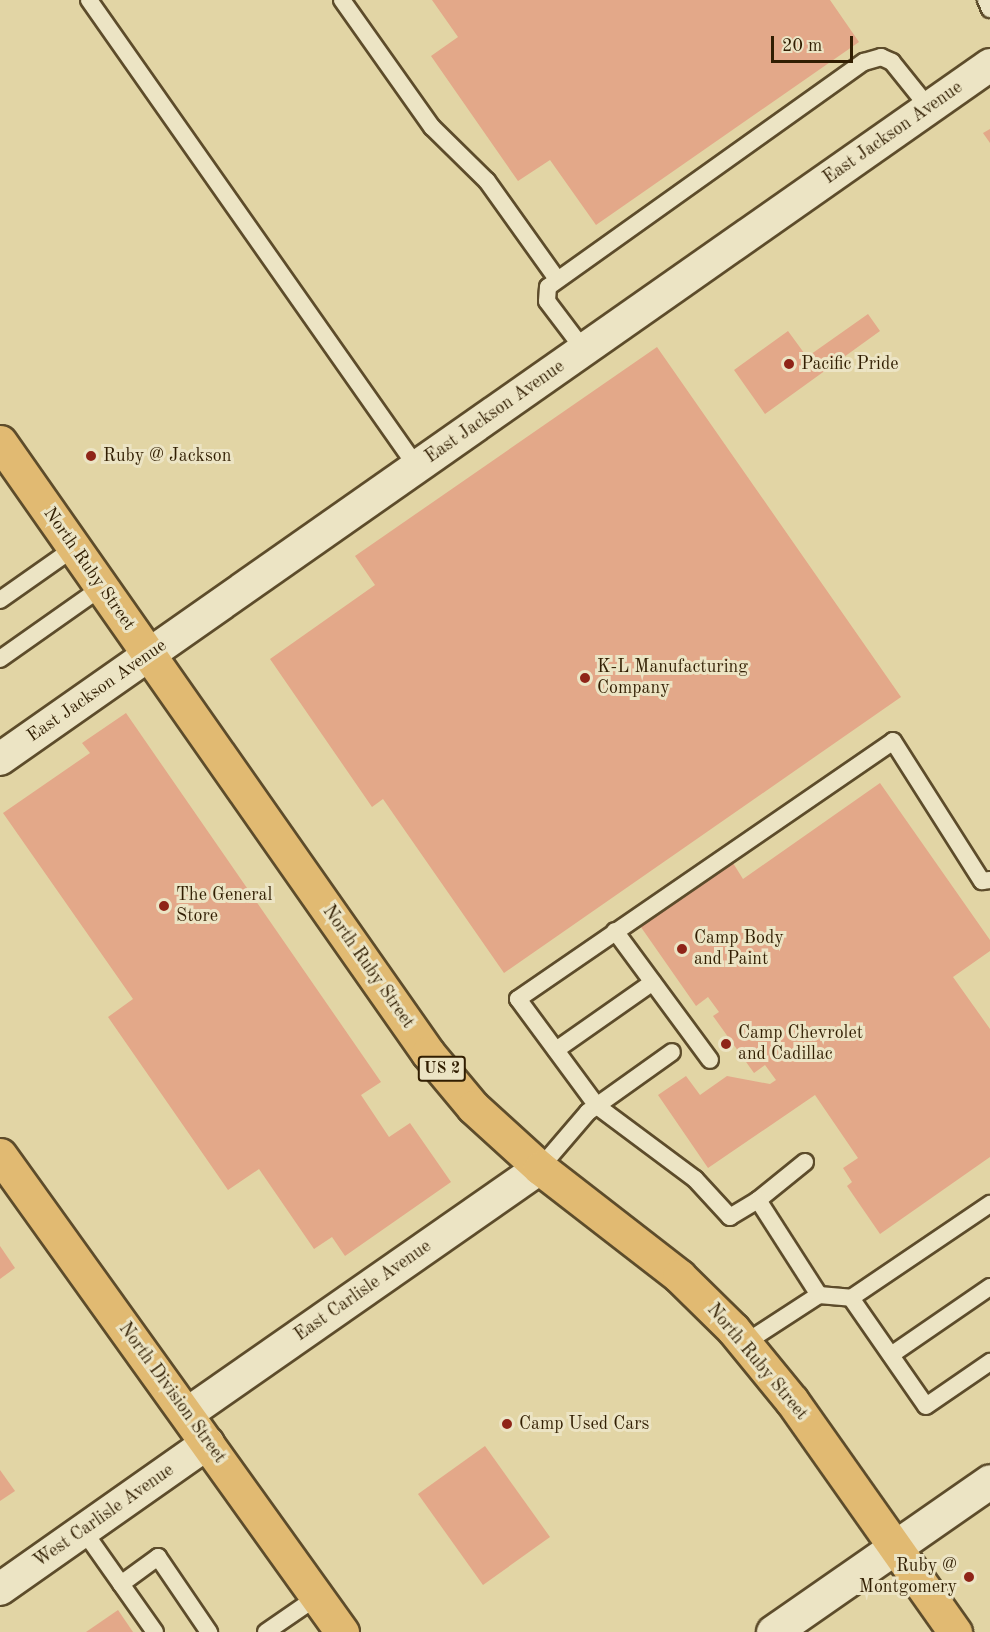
<!DOCTYPE html>
<style>
body{margin:0}
#map{position:relative;width:990px;height:1632px;overflow:hidden;background:#e2d5a5;font-family:"Old Standard TT",serif}
div>[style]{position:absolute}
[style*='--x']{left:calc(var(--x)*1px);top:calc(var(--y)*1px);width:calc(var(--w)*1px);rotate:calc(var(--a)*1deg)}
.building>*{inset:0;background:#e3a889}
.roads{filter:drop-shadow(2px 0 #5d4c2b) drop-shadow(-2px 0 #5d4c2b) drop-shadow(0 2px #5d4c2b) drop-shadow(0 -2px #5d4c2b)}
.service>*{height:16px;margin:-8px;padding:0 8px;transform-origin:8px;border-radius:8px;background:#ece4c4}
.minor>*{height:32px;margin:-16px;padding:0 16px;transform-origin:16px;border-radius:16px;background:#ece4c4}
.tertiary>*{height:33px;margin:-16.5px;padding:0 16.5px;transform-origin:16.5px;border-radius:16.5px;background:#ece4c4}
.primary>*{height:33px;margin:-16.5px;padding:0 16.5px;transform-origin:16.5px;border-radius:16.5px;background:#e1ba72}
.dots>*{width:16px;height:16px;translate:-50% -50%;box-sizing:border-box;border:3px solid #ece4c4;border-radius:50%}
span{translate:-50% -50%;white-space:nowrap;text-align:center;line-height:1.15;-webkit-text-stroke:6px #ece4c4;paint-order:stroke}
.shield-label span{padding:2px 4px;background:#ece4c4;border:2px solid;border-radius:4px;-webkit-text-stroke-width:0}
.shield-label{font-size:16px;color:#311e02;font-weight:700}
.street-label{font-size:18px;color:#311e02}
.poi-label{font-size:18px;color:#311e02}
.left{translate:0 -50%;text-align:left}
.right{translate:-100% -50%;text-align:right}
.scale{position:absolute;left:771px;top:36px;width:82px;height:27px;box-sizing:border-box;border:3px solid #311e02;border-top:0;padding-left:8px;font-size:18px;line-height:21px;white-space:nowrap;color:#311e02;-webkit-text-stroke:4px #ece4c4;paint-order:stroke}
</style>
<div id="map">
<div class="building">
<div style="clip-path:polygon(432px 0,830px 0,859px 42px,596px 225px,550px 160px,518px 181px,431px 56px,458px 37px)"></div>
<div style="clip-path:polygon(990px 129px,990px 143px,983px 133px)"></div>
<div style="clip-path:polygon(868px 314px,880px 331px,765px 414px,734px 370px,788px 331px,807px 357px)"></div>
<div style="clip-path:polygon(657px 347px,901px 697px,504px 973px,383px 799px,372px 807px,270px 659px,375px 585px,355px 556px)"></div>
<div style="clip-path:polygon(126px 713px,381px 1082px,361px 1095px,389px 1137px,410px 1123px,451px 1182px,345px 1256px,332px 1237px,314px 1249px,259px 1169px,228px 1190px,108px 1017px,133px 999px,3px 813px,90px 753px,82px 743px)"></div>
<div style="clip-path:polygon(880px 783px,990px 940px,990px 951px,953px 977px,990px 1029px,990px 1157px,880px 1234px,847px 1186px,852px 1182px,843px 1168px,858px 1158px,815px 1095px,708px 1168px,658px 1095px,686px 1076px,700px 1095px,727px 1076px,770px 1084px,776px 1080px,765px 1065px,754px 1073px,713px 1016px,719px 1012px,708px 997px,696px 1006px,636px 920px,728px 855px,743px 879px)"></div>
<div style="clip-path:polygon(0 1246px,15px 1268px,0 1279px)"></div>
<div style="clip-path:polygon(485px 1446px,550px 1537px,483px 1585px,418px 1494px)"></div>
<div style="clip-path:polygon(0 1470px,15px 1491px,0 1501px)"></div>
<div style="clip-path:polygon(118px 1610px,133px 1632px,86px 1632px)"></div>
</div>
<div class="roads">
<div class="service">
<div style="--x:89;--y:0;--w:571;--a:54.92"></div>
<div style="--x:342;--y:0;--w:156;--a:54.7"></div>
<div style="--x:432;--y:127;--w:77;--a:44.5"></div>
<div style="--x:487;--y:181;--w:120;--a:54.5"></div>
<div style="--x:986;--y:0;--w:10;--a:66"></div>
<div style="--x:584;--y:350;--w:61;--a:-127.1"></div>
<div style="--x:547;--y:301;--w:14;--a:-86"></div>
<div style="--x:548;--y:287;--w:388;--a:-35.5"></div>
<div style="--x:864;--y:62;--w:18;--a:-16"></div>
<div style="--x:881;--y:57;--w:12;--a:24"></div>
<div style="--x:892;--y:62;--w:59;--a:51.2"></div>
<div style="--x:0;--y:600;--w:90;--a:-35.1"></div>
<div style="--x:0;--y:659;--w:125;--a:-35.2"></div>
<div style="--x:615;--y:931;--w:160;--a:53.6"></div>
<div style="--x:556;--y:1050;--w:118;--a:-35"></div>
<div style="--x:805;--y:1162;--w:60;--a:141"></div>
<div style="--x:758;--y:1200;--w:33;--a:149"></div>
<div style="--x:730;--y:1217;--w:52;--a:-132.6"></div>
<div style="--x:695;--y:1179;--w:122;--a:-143.3"></div>
<div style="--x:597;--y:1106;--w:133;--a:-126.4"></div>
<div style="--x:518;--y:999;--w:455;--a:-34.5"></div>
<div style="--x:893;--y:741;--w:166;--a:57.6"></div>
<div style="--x:982;--y:881;--w:8;--a:-7"></div>
<div style="--x:540;--y:1168;--w:74;--a:-49.4"></div>
<div style="--x:588;--y:1112;--w:103;--a:-35.5"></div>
<div style="--x:758;--y:1200;--w:113;--a:57.3"></div>
<div style="--x:851;--y:1298;--w:131;--a:55.2"></div>
<div style="--x:926;--y:1406;--w:78;--a:-34.5"></div>
<div style="--x:745;--y:1343;--w:88;--a:-33"></div>
<div style="--x:819;--y:1295;--w:32;--a:5"></div>
<div style="--x:851;--y:1298;--w:168;--a:-34.1"></div>
<div style="--x:891;--y:1355;--w:120;--a:-34.5"></div>
<div style="--x:83;--y:1530;--w:125;--a:54.8"></div>
<div style="--x:121;--y:1584;--w:46;--a:-36.1"></div>
<div style="--x:158;--y:1557;--w:91;--a:55.8"></div>
<div style="--x:266;--y:1632;--w:62;--a:-34.5"></div>
</div>
<div class="minor">
<div style="--x:0;--y:759;--w:1209;--a:-35.03"></div>
<div style="--x:187;--y:1414;--w:430;--a:-34.9"></div>
<div style="--x:0;--y:1589;--w:254;--a:-35.1"></div>
</div>
<div class="tertiary">
<div style="--x:773;--y:1632;--w:264;--a:-34.8"></div>
</div>
<div class="primary">
<div style="--x:0;--y:442;--w:746;--a:54.99"></div>
<div style="--x:428;--y:1053;--w:70;--a:50.2"></div>
<div style="--x:473;--y:1107;--w:91;--a:42.3"></div>
<div style="--x:540;--y:1168;--w:176;--a:37.8"></div>
<div style="--x:679;--y:1276;--w:76;--a:44.5"></div>
<div style="--x:733;--y:1329;--w:93;--a:50.7"></div>
<div style="--x:792;--y:1401;--w:283;--a:54.8"></div>
<div style="--x:0;--y:1155;--w:587;--a:54.36"></div>
</div>
</div>
<div class="dots">
<div style="left:789px;top:364px;background:#8f2418"></div>
<div style="left:91px;top:456px;background:#8f2418"></div>
<div style="left:585px;top:678px;background:#8f2418"></div>
<div style="left:164px;top:906px;background:#8f2418"></div>
<div style="left:682px;top:949px;background:#8f2418"></div>
<div style="left:726px;top:1044px;background:#8f2418"></div>
<div style="left:507px;top:1424px;background:#8f2418"></div>
<div style="left:969px;top:1577px;background:#8f2418"></div>
</div>
<div class="shield-label">
<span style="left:442px;top:1069px">US 2</span>
</div>
<div class="street-label">
<span style="left:893px;top:133px;rotate:-35deg">East Jackson Avenue</span>
<span style="left:495px;top:412px;rotate:-35deg">East Jackson Avenue</span>
<span style="left:89px;top:569px;rotate:55deg">North Ruby Street</span>
<span style="left:97px;top:691px;rotate:-35deg">East Jackson Avenue</span>
<span style="left:368px;top:967px;rotate:55deg">North Ruby Street</span>
<span style="left:363px;top:1291px;rotate:-35deg">East Carlisle Avenue</span>
<span style="left:757px;top:1362px;rotate:50deg">North Ruby Street</span>
<span style="left:172px;top:1393px;rotate:54deg">North Division Street</span>
<span style="left:104px;top:1516px;rotate:-35deg">West Carlisle Avenue</span>
</div>
<div class="poi-label">
<span class="left" style="left:801px;top:364px">Pacific Pride</span>
<span class="left" style="left:103px;top:456px">Ruby @ Jackson</span>
<span class="left" style="left:597px;top:678px">K-L Manufacturing<br>Company</span>
<span class="left" style="left:176px;top:906px">The General<br>Store</span>
<span class="left" style="left:694px;top:949px">Camp Body<br>and Paint</span>
<span class="left" style="left:738px;top:1044px">Camp Chevrolet<br>and Cadillac</span>
<span class="left" style="left:519px;top:1424px">Camp Used Cars</span>
<span class="right" style="left:957px;top:1577px">Ruby @<br>Montgomery</span>
</div>
<div class="scale">20 m</div>
</div>
